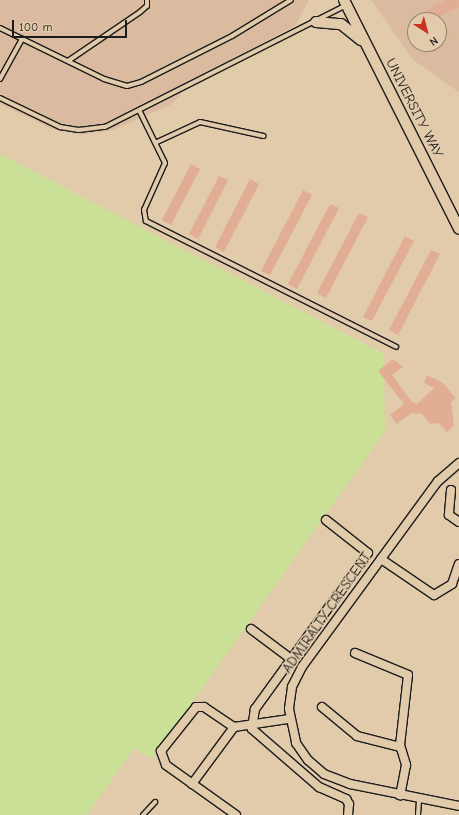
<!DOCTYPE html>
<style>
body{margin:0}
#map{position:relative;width:459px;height:815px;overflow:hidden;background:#e2cbab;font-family:"Comic Neue",sans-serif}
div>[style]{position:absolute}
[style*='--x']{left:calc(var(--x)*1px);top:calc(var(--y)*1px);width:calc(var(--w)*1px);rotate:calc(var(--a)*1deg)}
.built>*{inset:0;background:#dabb9f}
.green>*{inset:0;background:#cae096}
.building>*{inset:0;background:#e1ae94}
.roads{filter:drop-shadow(1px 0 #1c1c1c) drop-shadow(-1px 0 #1c1c1c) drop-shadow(0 1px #1c1c1c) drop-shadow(0 -1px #1c1c1c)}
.service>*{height:4px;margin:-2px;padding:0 2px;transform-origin:2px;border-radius:2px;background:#e2cbab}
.minor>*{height:8px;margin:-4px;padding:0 4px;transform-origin:4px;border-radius:4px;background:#e2cbab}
.tertiary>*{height:10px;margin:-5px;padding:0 5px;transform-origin:5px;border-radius:5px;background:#e2cbab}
span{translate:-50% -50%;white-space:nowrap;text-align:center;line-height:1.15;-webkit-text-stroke:3px #e2cbab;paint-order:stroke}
.street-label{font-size:14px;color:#1c1c1c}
.north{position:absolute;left:407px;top:12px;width:40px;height:40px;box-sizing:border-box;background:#e2cbab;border:1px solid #938572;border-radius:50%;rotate:144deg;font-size:11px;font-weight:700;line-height:16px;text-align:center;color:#1c1c1c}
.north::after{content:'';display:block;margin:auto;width:14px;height:18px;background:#c8321e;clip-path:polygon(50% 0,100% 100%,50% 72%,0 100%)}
.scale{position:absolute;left:12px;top:20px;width:115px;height:18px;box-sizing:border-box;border:2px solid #1c1c1c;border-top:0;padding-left:5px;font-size:12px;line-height:14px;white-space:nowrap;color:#1c1c1c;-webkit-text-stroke:3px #e2cbab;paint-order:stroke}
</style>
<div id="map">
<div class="built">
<div style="clip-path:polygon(0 0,309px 0,295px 26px,177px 87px,181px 95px,170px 105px,113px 130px,81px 135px,52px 129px,0 104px)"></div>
<div style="clip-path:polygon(evenodd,371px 0,459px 0,459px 92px,413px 60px,371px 0,415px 20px,439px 20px,439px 44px,415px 44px,415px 20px)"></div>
</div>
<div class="green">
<div style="clip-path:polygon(0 154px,384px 354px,385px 431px,152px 759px,134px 748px,87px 815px,0 815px)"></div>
</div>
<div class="building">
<div style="clip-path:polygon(446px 0,459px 0,459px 7px,440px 16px,450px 34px,439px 39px,439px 20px,430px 20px,425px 11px)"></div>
<div style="clip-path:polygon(191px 164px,200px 169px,171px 225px,162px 220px)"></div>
<div style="clip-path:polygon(219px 176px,228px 180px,198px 239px,189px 234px)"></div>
<div style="clip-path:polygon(250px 179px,259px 184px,224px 252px,215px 247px)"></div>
<div style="clip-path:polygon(303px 190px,312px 195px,270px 275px,261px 271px)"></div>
<div style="clip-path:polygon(330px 204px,339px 208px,297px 289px,288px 284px)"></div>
<div style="clip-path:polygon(359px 213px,368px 217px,326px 298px,317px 293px)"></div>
<div style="clip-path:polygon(405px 236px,414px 241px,372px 321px,363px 317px)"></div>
<div style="clip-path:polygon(431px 250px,440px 254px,398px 335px,389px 330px)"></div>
<div style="clip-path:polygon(393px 359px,403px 367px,392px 375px,412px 402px,417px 404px,434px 388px,424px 383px,427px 375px,443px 383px,456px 398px,451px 402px,454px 426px,447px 432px,439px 423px,430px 424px,422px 414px,411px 413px,397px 424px,390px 415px,404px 404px,378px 371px)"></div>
</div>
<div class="roads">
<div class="service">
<div style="--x:0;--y:28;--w:116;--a:26.1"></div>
<div style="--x:104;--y:79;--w:24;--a:17"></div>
<div style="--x:127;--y:86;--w:15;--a:-16"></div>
<div style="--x:141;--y:82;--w:102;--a:-26.8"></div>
<div style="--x:232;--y:36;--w:69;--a:-31.4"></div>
<div style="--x:68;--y:61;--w:87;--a:-34.2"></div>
<div style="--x:140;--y:12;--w:9;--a:-41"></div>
<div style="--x:147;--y:6;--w:6;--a:-90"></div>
<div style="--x:0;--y:79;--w:46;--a:-61.2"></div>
<div style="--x:0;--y:98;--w:67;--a:25.8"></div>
<div style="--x:60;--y:127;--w:19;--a:9"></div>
<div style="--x:79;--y:130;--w:26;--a:-7"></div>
<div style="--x:105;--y:127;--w:270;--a:-26.8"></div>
<div style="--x:140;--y:112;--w:57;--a:63.9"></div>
<div style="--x:165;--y:163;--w:51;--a:114.1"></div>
<div style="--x:144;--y:210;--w:11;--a:80"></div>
<div style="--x:146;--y:221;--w:280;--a:26.7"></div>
<div style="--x:157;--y:142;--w:47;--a:-24.9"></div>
<div style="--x:200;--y:122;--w:65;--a:12.5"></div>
<div style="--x:143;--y:815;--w:18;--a:-47"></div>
<div style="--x:418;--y:815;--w:16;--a:-86"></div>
</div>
<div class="minor">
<div style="--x:459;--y:463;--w:28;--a:139"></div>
<div style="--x:438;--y:481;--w:230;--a:126.2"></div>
<div style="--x:302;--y:667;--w:22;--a:117"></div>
<div style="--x:292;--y:687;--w:22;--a:98"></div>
<div style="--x:289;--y:709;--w:35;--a:78"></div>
<div style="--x:296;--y:743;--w:21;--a:55"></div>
<div style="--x:308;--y:760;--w:21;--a:41"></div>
<div style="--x:324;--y:774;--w:28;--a:21"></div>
<div style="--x:350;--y:784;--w:111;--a:11.4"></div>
<div style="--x:451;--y:490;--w:25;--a:95"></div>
<div style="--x:449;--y:515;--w:12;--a:35"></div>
<div style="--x:326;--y:520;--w:53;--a:38.2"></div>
<div style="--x:368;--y:553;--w:193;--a:125.9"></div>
<div style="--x:255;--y:709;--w:20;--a:99"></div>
<div style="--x:252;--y:729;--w:89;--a:40.9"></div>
<div style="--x:319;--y:787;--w:30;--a:24"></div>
<div style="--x:346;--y:799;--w:6;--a:59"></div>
<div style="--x:349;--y:804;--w:11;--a:95"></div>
<div style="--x:381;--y:559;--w:64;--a:34.2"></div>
<div style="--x:434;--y:595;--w:21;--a:-31"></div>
<div style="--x:452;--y:584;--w:21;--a:-71"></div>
<div style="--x:251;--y:629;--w:50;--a:36.9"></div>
<div style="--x:355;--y:653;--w:57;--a:22.5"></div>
<div style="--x:408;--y:675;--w:70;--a:96.5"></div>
<div style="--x:400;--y:745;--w:21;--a:73"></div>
<div style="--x:406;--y:765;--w:31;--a:101"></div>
<div style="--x:322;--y:707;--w:45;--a:39.6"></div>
<div style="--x:357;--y:736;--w:44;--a:14.3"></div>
<div style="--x:192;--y:784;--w:71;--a:-53.6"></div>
<div style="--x:236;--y:815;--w:86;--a:-144.5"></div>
<div style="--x:166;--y:765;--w:15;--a:-110"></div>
<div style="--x:161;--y:751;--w:56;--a:-51.5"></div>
<div style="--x:196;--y:707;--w:8;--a:0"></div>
<div style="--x:204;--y:707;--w:36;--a:34"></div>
<div style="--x:234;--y:727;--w:56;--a:-8.3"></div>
</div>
<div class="tertiary">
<div style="--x:344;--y:0;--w:256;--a:63.3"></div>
<div style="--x:316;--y:22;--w:25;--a:5"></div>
<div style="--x:341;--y:24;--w:26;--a:39"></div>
</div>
</div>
<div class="street-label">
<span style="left:414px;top:108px;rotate:63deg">UNIVERSITY WAY</span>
<span style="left:327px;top:613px;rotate:-55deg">ADMIRALTY CRESCENT</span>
</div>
<div class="north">N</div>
<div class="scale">100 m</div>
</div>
